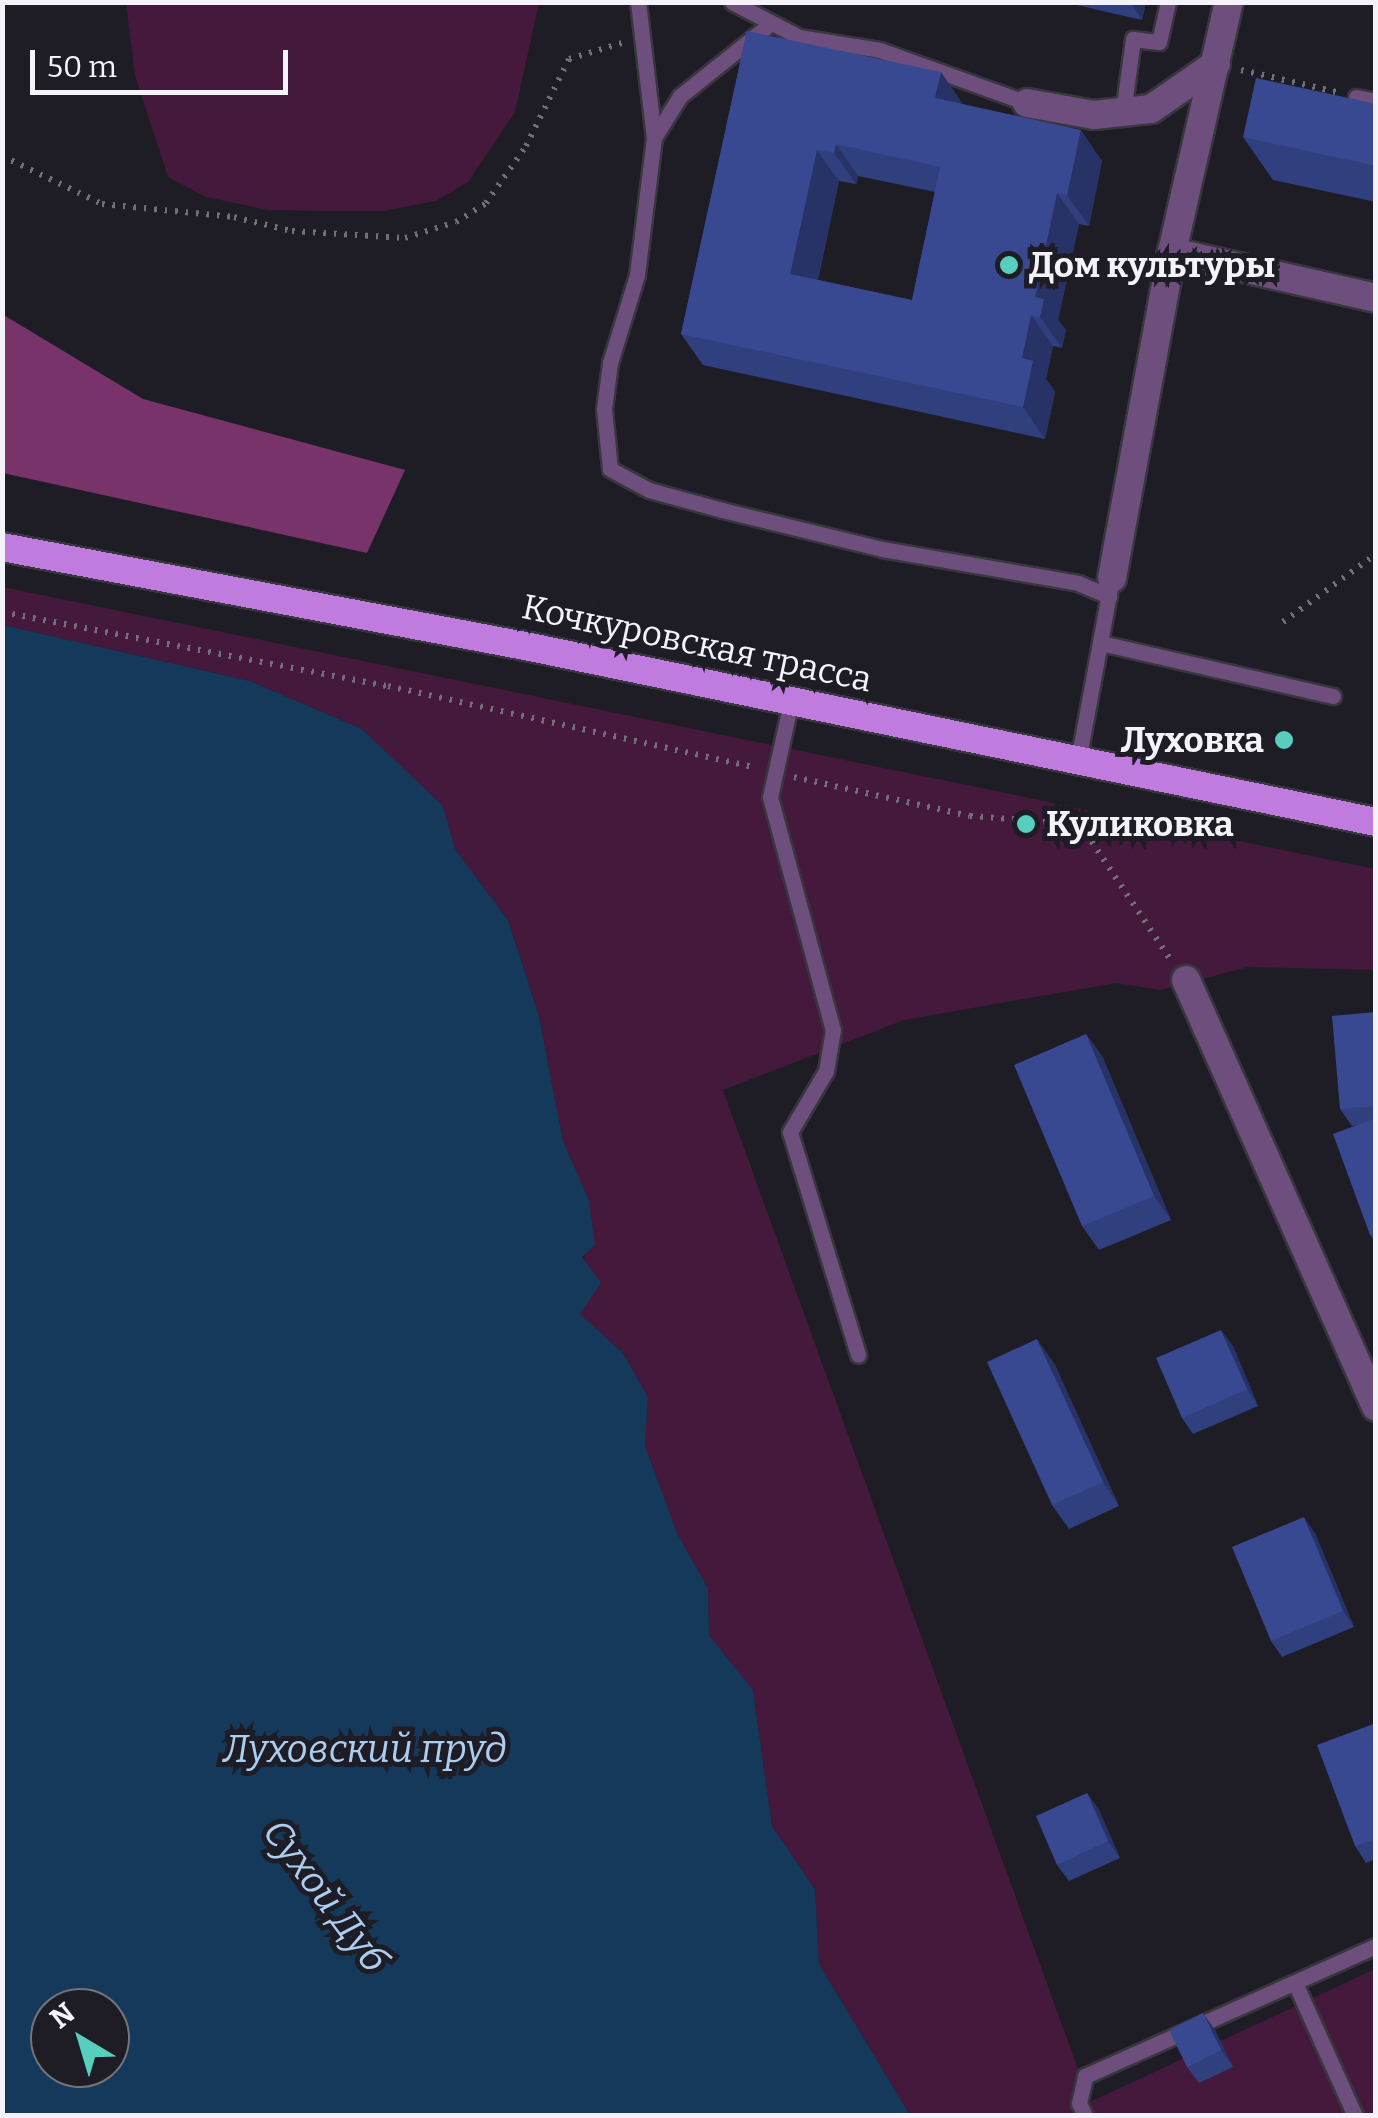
<!DOCTYPE html>
<meta charset="utf-8">
<style>
body{margin:0}
#map{position:relative;width:1378px;height:2118px;overflow:hidden;background:#1e1c25;font-family:Bitter,serif}
div>[style]{position:absolute}
[style*='--x']{left:calc(var(--x)*1px);top:calc(var(--y)*1px);width:calc(var(--w)*1px);rotate:calc(var(--a)*1deg)}
.green>*{inset:0;background:#44193c}
.forest>*{inset:0;background:#79336b}
.water>*{inset:0;background:#14395a}
.path>*{height:6px;margin-top:-3px;transform-origin:0;background:repeating-linear-gradient(90deg,#716f77 0 2.5px,transparent 0 10.5px)}
.roads{filter:drop-shadow(2px 0 #38363e) drop-shadow(-2px 0 #38363e) drop-shadow(0 2px #38363e) drop-shadow(0 -2px #38363e)}
.service>*{height:15px;margin:-7.5px;padding:0 7.5px;transform-origin:7.5px;border-radius:7.5px;background:#6d4e7d}
.minor>*{height:28px;margin:-14px;padding:0 14px;transform-origin:14px;border-radius:14px;background:#6d4e7d}
.primary>*{height:28px;margin:-14px;padding:0 14px;transform-origin:14px;border-radius:14px;background:#bf7cde}
.wall>*{inset:0;background:#303f7e}
.shaded-wall>*{inset:0;background:#273366}
.building>*{inset:0;background:#384992}
.dots>*{width:28px;height:28px;translate:-50% -50%;box-sizing:border-box;border:5px solid #1e1c25;border-radius:50%}
span{translate:-50% -50%;white-space:nowrap;text-align:center;line-height:1.15;-webkit-text-stroke:10px #1e1c25;paint-order:stroke}
.poi-label{font-size:35px;color:#f4f3f9;font-weight:700}
.left{translate:0 -50%;text-align:left}
.right{translate:-100% -50%;text-align:right}
.street-label{font-size:35px;color:#f4f3f9}
.water-label{font-size:38px;color:#abcdf0;font-style:italic}
.frame{position:absolute;inset:0;border:5px solid #f4f3f9;pointer-events:none}
.north{position:absolute;left:30px;top:1988px;width:100px;height:100px;box-sizing:border-box;background:#1e1c25;border:2px solid #74727a;border-radius:50%;rotate:322deg;font-size:28px;font-weight:700;line-height:40px;text-align:center;color:#f4f3f9}
.north::after{content:'';display:block;margin:auto;width:35px;height:45px;background:#58cebf;clip-path:polygon(50% 0,100% 100%,50% 72%,0 100%)}
.scale{position:absolute;left:30px;top:50px;width:258px;height:45px;box-sizing:border-box;border:5px solid #f4f3f9;border-top:0;padding-left:12px;font-size:30px;line-height:35px;white-space:nowrap;color:#f4f3f9;-webkit-text-stroke:8px #1e1c25;paint-order:stroke}
</style>
<div id="map">
<div class="green">
<div style="clip-path:polygon(126px 3px,539px 2px,539px 3px,515px 112px,468px 182px,436px 201px,383px 211px,326px 211px,268px 210px,206px 197px,168px 177px,135px 76px)"></div>
<div style="clip-path:polygon(3px 587px,1375px 869px,1375px 970px,1248px 967px,1160px 990px,1116px 983px,904px 1020px,723px 1090px,1090px 2102px,1375px 1969px,1375px 2115px,1095px 2116px,1091px 2105px,1087px 2115px,910px 2115px,819px 1964px,815px 1889px,772px 1826px,753px 1690px,709px 1635px,708px 1588px,678px 1535px,645px 1446px,648px 1397px,623px 1353px,580px 1314px,589px 1200px,563px 1141px,539px 1016px,508px 920px,455px 849px,442px 806px,362px 729px,250px 681px,3px 625px)"></div>
</div>
<div class="forest">
<div style="clip-path:polygon(2px 314px,143px 399px,405px 470px,367px 553px,3px 473px)"></div>
</div>
<div class="water">
<div style="clip-path:polygon(evenodd,3px 625px,250px 681px,362px 729px,443px 806px,455px 849px,508px 920px,539px 1016px,563px 1141px,589px 1200px,595px 1245px,582px 1257px,601px 1283px,580px 1314px,623px 1353px,648px 1397px,645px 1446px,678px 1535px,708px 1588px,709px 1635px,753px 1690px,772px 1826px,815px 1889px,819px 1964px,910px 2115px,3px 2115px,3px 625px,50px 2008px,110px 2008px,110px 2068px,50px 2068px,50px 2008px)"></div>
</div>
<div class="path">
<div style="--x:1241;--y:70;--w:98;--a:13"></div>
<div style="--x:2;--y:156;--w:111;--a:25.6"></div>
<div style="--x:102;--y:204;--w:133;--a:5.6"></div>
<div style="--x:234;--y:217;--w:60;--a:13.6"></div>
<div style="--x:292;--y:231;--w:113;--a:3.5"></div>
<div style="--x:405;--y:238;--w:53;--a:-17.4"></div>
<div style="--x:456;--y:222;--w:36;--a:-32"></div>
<div style="--x:486;--y:203;--w:70;--a:-54.9"></div>
<div style="--x:526;--y:146;--w:97;--a:-63.7"></div>
<div style="--x:569;--y:59;--w:55;--a:-16.8"></div>
<div style="--x:2;--y:612;--w:393;--a:10.9"></div>
<div style="--x:388;--y:686;--w:374;--a:12.5"></div>
<div style="--x:1283;--y:622;--w:115;--a:-36.2"></div>
<div style="--x:794;--y:777;--w:180;--a:12.5"></div>
<div style="--x:970;--y:816;--w:110;--a:4.2"></div>
<div style="--x:1080;--y:824;--w:162;--a:56.3"></div>
</div>
<div class="roads">
<div class="service">
<div style="--x:638;--y:2;--w:137;--a:83.3"></div>
<div style="--x:732;--y:2;--w:76;--a:27.6"></div>
<div style="--x:799;--y:37;--w:82;--a:9.1"></div>
<div style="--x:880;--y:50;--w:156;--a:19.8"></div>
<div style="--x:770;--y:24;--w:115;--a:141.3"></div>
<div style="--x:680;--y:96;--w:49;--a:121.8"></div>
<div style="--x:654;--y:138;--w:138;--a:97.1"></div>
<div style="--x:637;--y:275;--w:92;--a:107.1"></div>
<div style="--x:610;--y:363;--w:46;--a:97.4"></div>
<div style="--x:604;--y:409;--w:60;--a:84.3"></div>
<div style="--x:610;--y:469;--w:44;--a:28.3"></div>
<div style="--x:649;--y:490;--w:76;--a:15.3"></div>
<div style="--x:722;--y:510;--w:165;--a:13.7"></div>
<div style="--x:882;--y:549;--w:199;--a:9.8"></div>
<div style="--x:1078;--y:583;--w:34;--a:23"></div>
<div style="--x:1356;--y:97;--w:20;--a:11"></div>
<div style="--x:1123;--y:112;--w:74;--a:-82.2"></div>
<div style="--x:1133;--y:39;--w:26;--a:7"></div>
<div style="--x:1159;--y:42;--w:41;--a:-77.3"></div>
<div style="--x:1101;--y:643;--w:238;--a:12.9"></div>
<div style="--x:791;--y:701;--w:98;--a:102.3"></div>
<div style="--x:770;--y:797;--w:241;--a:74.9"></div>
<div style="--x:833;--y:1030;--w:42;--a:99.7"></div>
<div style="--x:826;--y:1071;--w:71;--a:120.5"></div>
<div style="--x:790;--y:1132;--w:233;--a:73"></div>
<div style="--x:1078;--y:761;--w:176;--a:-79.5"></div>
<div style="--x:1295;--y:1983;--w:146;--a:65.7"></div>
<div style="--x:1085;--y:2116;--w:14;--a:-115"></div>
<div style="--x:1079;--y:2103;--w:28;--a:-77"></div>
<div style="--x:1085;--y:2076;--w:319;--a:-24.1"></div>
</div>
<div class="minor">
<div style="--x:1027;--y:103;--w:68;--a:10.2"></div>
<div style="--x:1094;--y:115;--w:57;--a:-6"></div>
<div style="--x:1151;--y:109;--w:79;--a:-34.7"></div>
<div style="--x:1172;--y:252;--w:209;--a:12.7"></div>
<div style="--x:1112;--y:578;--w:331;--a:-79.6"></div>
<div style="--x:1172;--y:252;--w:256;--a:-77.2"></div>
<div style="--x:1186;--y:980;--w:467;--a:66"></div>
</div>
<div class="primary">
<div style="--x:2;--y:547;--w:537;--a:10.72"></div>
<div style="--x:530;--y:647;--w:864;--a:11.69"></div>
</div>
</div>
<div class="wall">
<div style="clip-path:polygon(1064px 2px,1146px 2px,1142px 20px)"></div>
<div style="clip-path:polygon(evenodd,747px 31px,962px 104px,1102px 161px,1089px 226px,1079px 224px,1058px 320px,1066px 330px,1062px 348px,1053px 346px,1046px 379px,1055px 392px,1045px 439px,703px 365px,681px 334px,747px 31px,858px 176px,935px 192px,912px 300px,818px 280px,839px 181px,856px 184px,858px 176px)"></div>
<div style="clip-path:polygon(1376px 104px,1376px 202px,1273px 180px,1243px 137px)"></div>
<div style="clip-path:polygon(1376px 1012px,1376px 1243px,1370px 1235px,1357px 1125px,1352px 1126px,1340px 1109px)"></div>
<div style="clip-path:polygon(1086px 1034px,1103px 1058px,1171px 1220px,1099px 1250px,1082px 1226px)"></div>
<div style="clip-path:polygon(1233px 1346px,1258px 1406px,1193px 1434px,1182px 1418px)"></div>
<div style="clip-path:polygon(1054px 1363px,1119px 1506px,1069px 1529px,1052px 1505px)"></div>
<div style="clip-path:polygon(1315px 1533px,1354px 1627px,1282px 1657px,1271px 1641px)"></div>
<div style="clip-path:polygon(1376px 1723px,1376px 1859px,1366px 1863px,1355px 1846px)"></div>
<div style="clip-path:polygon(1087px 1793px,1099px 1810px,1120px 1858px,1069px 1881px,1057px 1865px)"></div>
<div style="clip-path:polygon(1215px 2030px,1233px 2067px,1199px 2083px,1187px 2067px)"></div>
</div>
<div class="shaded-wall">
<div style="clip-path:polygon(1130px 2px,1146px 2px,1142px 20px)"></div>
<div style="clip-path:polygon(941px 72px,963px 104px,935px 98px)"></div>
<div style="clip-path:polygon(1081px 130px,1102px 161px,1089px 226px,1067px 195px)"></div>
<div style="clip-path:polygon(836px 144px,858px 176px,856px 184px,834px 153px)"></div>
<div style="clip-path:polygon(817px 150px,839px 181px,812px 305px,790px 274px)"></div>
<div style="clip-path:polygon(1057px 193px,1079px 224px,1058px 320px,1066px 330px,1062px 348px,1040px 317px,1035px 297px)"></div>
<div style="clip-path:polygon(1031px 315px,1053px 346px,1046px 379px,1055px 392px,1045px 439px,1023px 407px,1022px 358px)"></div>
<div style="clip-path:polygon(1086px 1034px,1103px 1058px,1171px 1220px,1154px 1196px)"></div>
<div style="clip-path:polygon(1221px 1330px,1233px 1346px,1258px 1406px,1247px 1389px)"></div>
<div style="clip-path:polygon(1037px 1339px,1054px 1363px,1119px 1506px,1103px 1482px)"></div>
<div style="clip-path:polygon(1304px 1517px,1315px 1533px,1354px 1627px,1343px 1611px)"></div>
<div style="clip-path:polygon(1087px 1793px,1099px 1810px,1120px 1858px,1108px 1841px)"></div>
<div style="clip-path:polygon(1203px 2013px,1215px 2030px,1233px 2067px,1221px 2050px)"></div>
</div>
<div class="building">
<div style="clip-path:polygon(evenodd,747px 31px,941px 72px,935px 98px,1081px 130px,1067px 195px,1057px 193px,1035px 297px,1044px 299px,1040px 317px,1031px 315px,1022px 358px,1033px 361px,1023px 407px,681px 334px,747px 31px,836px 144px,940px 167px,912px 300px,790px 274px,817px 150px,834px 153px,836px 144px)"></div>
<div style="clip-path:polygon(1256px 78px,1376px 104px,1376px 166px,1243px 137px)"></div>
<div style="clip-path:polygon(1376px 1012px,1376px 1106px,1340px 1109px,1332px 1016px)"></div>
<div style="clip-path:polygon(1086px 1034px,1154px 1196px,1082px 1226px,1014px 1065px)"></div>
<div style="clip-path:polygon(1376px 1118px,1376px 1233px,1370px 1235px,1333px 1134px)"></div>
<div style="clip-path:polygon(1221px 1330px,1247px 1389px,1182px 1418px,1156px 1358px)"></div>
<div style="clip-path:polygon(1037px 1339px,1103px 1482px,1052px 1505px,987px 1362px)"></div>
<div style="clip-path:polygon(1304px 1517px,1343px 1611px,1271px 1641px,1232px 1547px)"></div>
<div style="clip-path:polygon(1376px 1723px,1376px 1839px,1355px 1846px,1317px 1745px)"></div>
<div style="clip-path:polygon(1087px 1793px,1108px 1841px,1057px 1865px,1036px 1816px)"></div>
<div style="clip-path:polygon(1203px 2013px,1221px 2050px,1187px 2067px,1169px 2030px)"></div>
</div>
<div class="dots">
<div style="left:1009px;top:265px;background:#58cebf"></div>
<div style="left:1284px;top:740px;background:#58cebf"></div>
<div style="left:1026px;top:824px;background:#58cebf"></div>
</div>
<div class="poi-label">
<span class="left" style="left:1029px;top:265px">Дом культуры</span>
<span class="right" style="left:1264px;top:740px">Луховка</span>
<span class="left" style="left:1046px;top:824px">Куликовка</span>
</div>
<div class="street-label">
<span style="left:697px;top:643px;rotate:12deg">Кочкуровская трасса</span>
</div>
<div class="water-label">
<span style="left:365px;top:1750px">Луховский пруд</span>
<span style="left:325px;top:1896px;rotate:53deg">Сухой Дуб</span>
</div>
<div class="frame"></div>
<div class="north">N</div>
<div class="scale">50 m</div>
</div>
